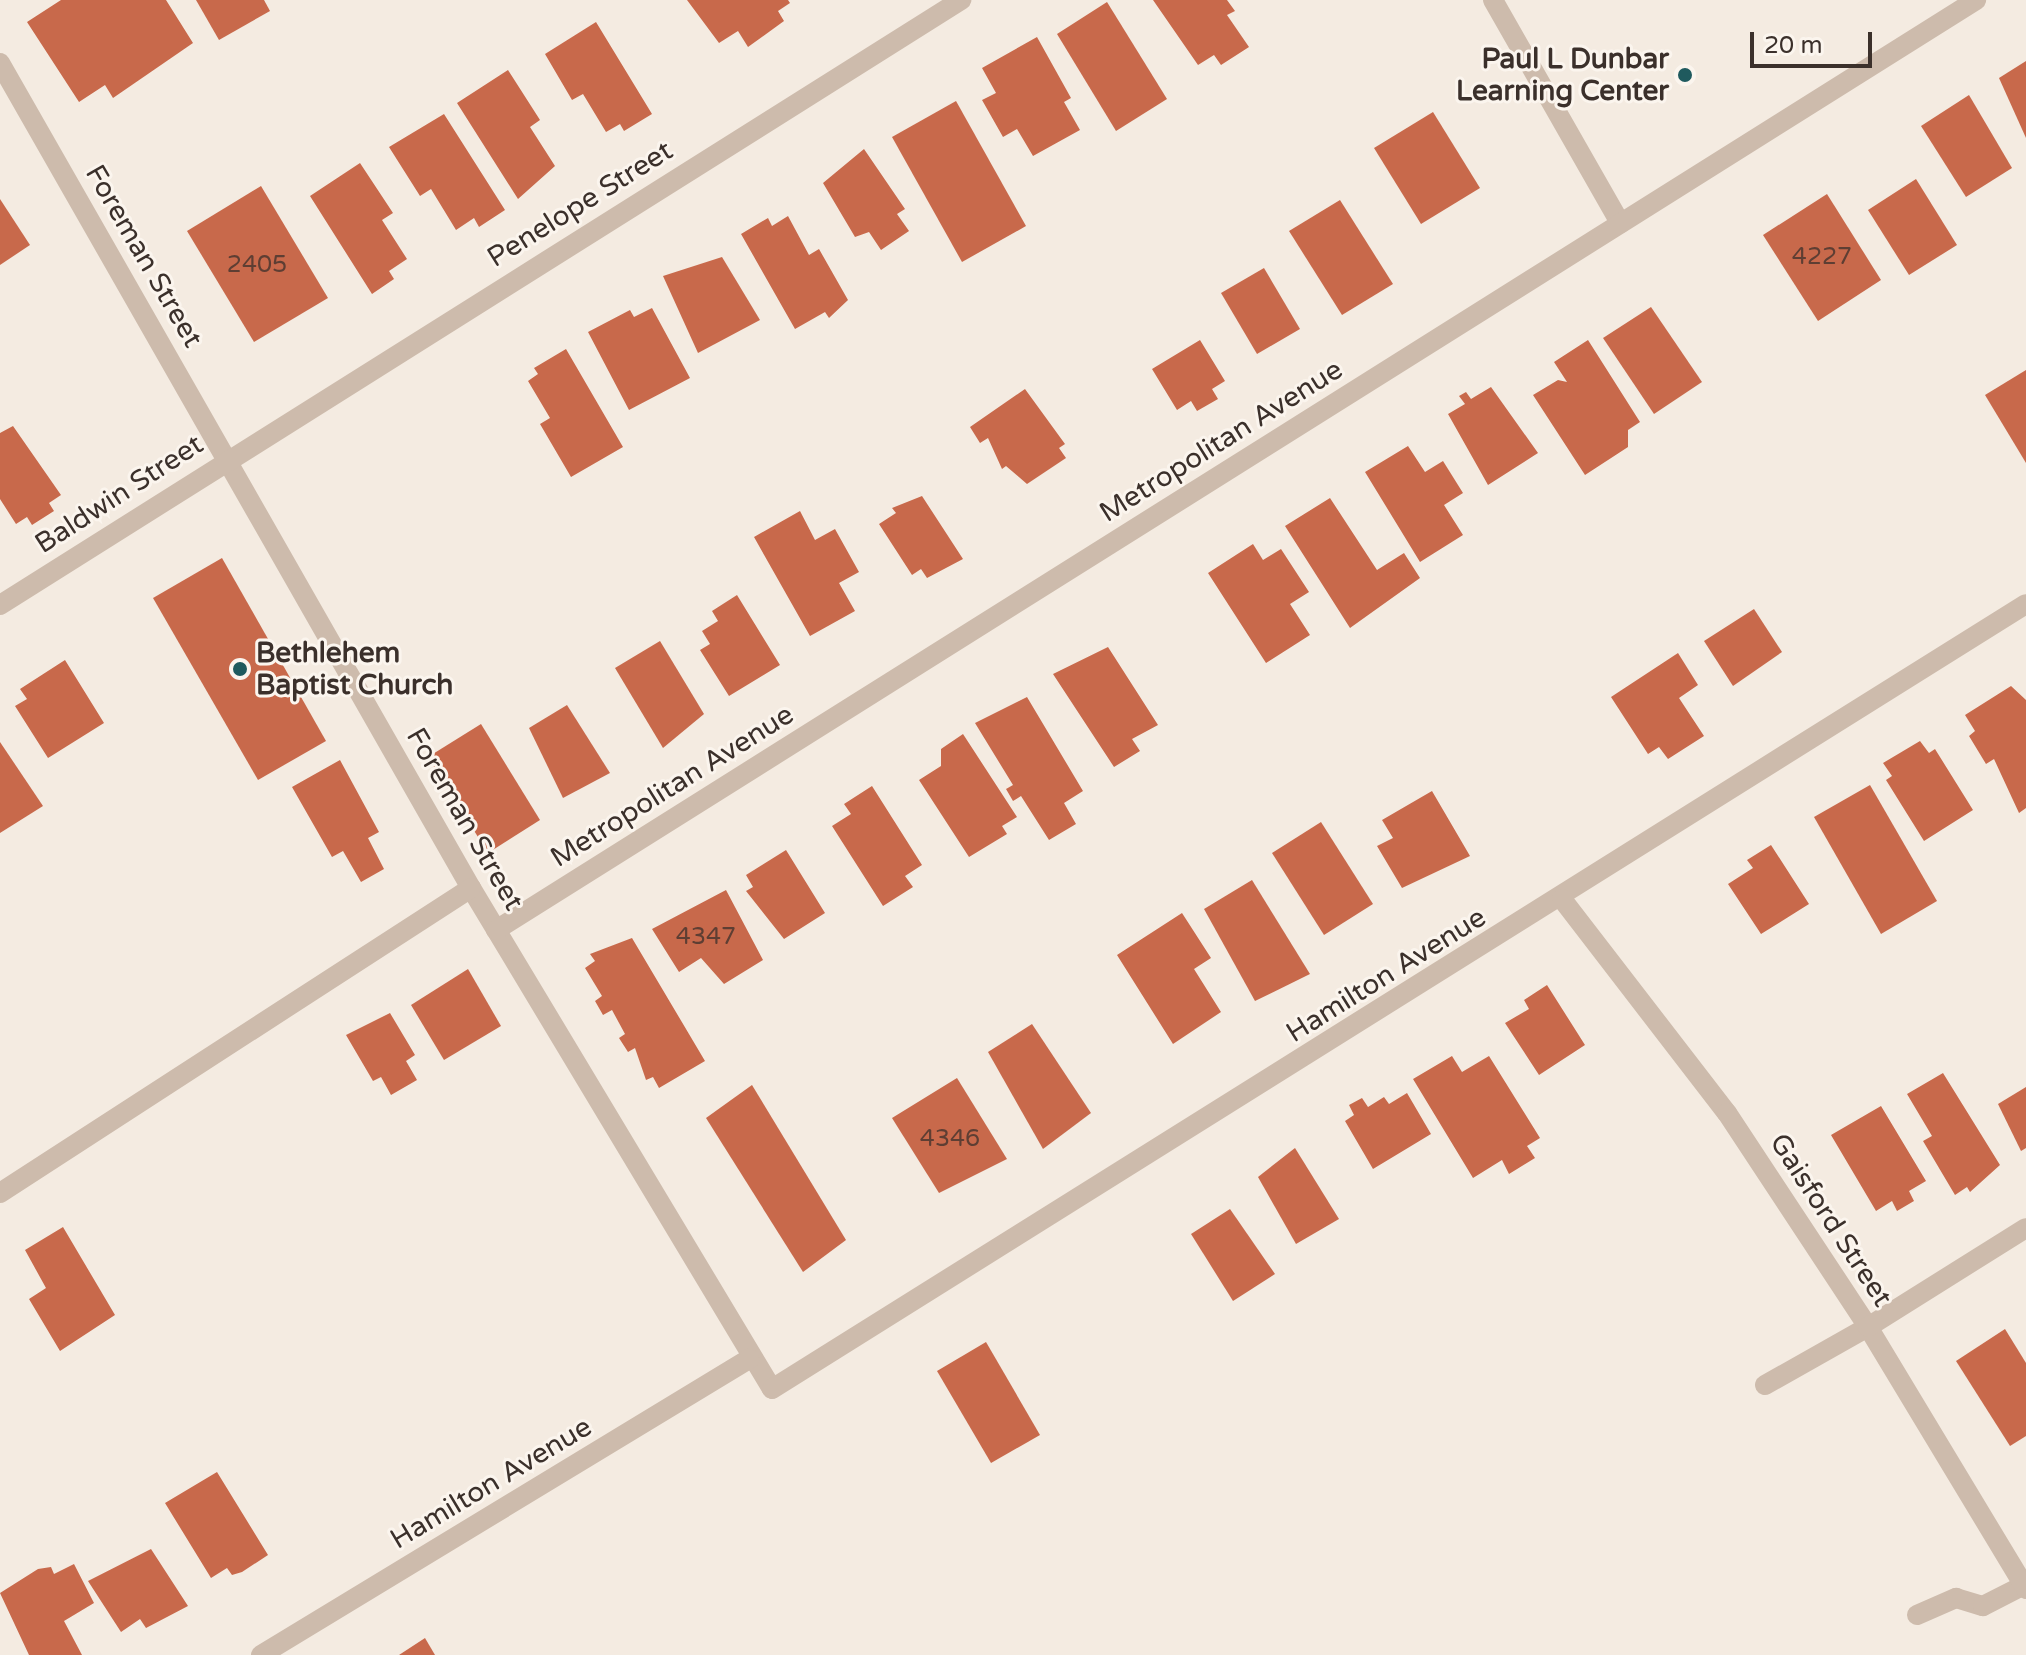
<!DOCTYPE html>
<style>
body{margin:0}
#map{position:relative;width:2026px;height:1655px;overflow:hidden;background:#f4ebe1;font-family:"Varela Round",sans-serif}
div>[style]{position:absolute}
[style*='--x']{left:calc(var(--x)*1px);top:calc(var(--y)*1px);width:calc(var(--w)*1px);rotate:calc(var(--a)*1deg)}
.building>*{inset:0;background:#c8694b}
.lane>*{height:20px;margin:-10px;padding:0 10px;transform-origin:10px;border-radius:10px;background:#cdbbac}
.street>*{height:20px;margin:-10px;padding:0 10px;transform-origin:10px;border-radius:10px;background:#cdbbac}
.dots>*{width:22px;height:22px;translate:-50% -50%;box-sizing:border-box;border:4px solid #fbf5ee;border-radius:50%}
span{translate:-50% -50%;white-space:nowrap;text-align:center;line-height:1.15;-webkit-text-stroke:6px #fbf5ee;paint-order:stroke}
.number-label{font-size:24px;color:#5e3e33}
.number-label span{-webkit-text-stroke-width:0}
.poi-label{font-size:28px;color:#3b302b;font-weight:700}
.right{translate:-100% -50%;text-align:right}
.left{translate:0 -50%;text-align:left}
.street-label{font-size:28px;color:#3b302b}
.scale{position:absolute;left:1750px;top:32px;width:122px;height:36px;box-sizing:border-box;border:4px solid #3b302b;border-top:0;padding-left:10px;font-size:24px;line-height:28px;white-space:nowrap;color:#3b302b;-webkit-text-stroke:6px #fbf5ee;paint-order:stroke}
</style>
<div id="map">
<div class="building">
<div style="clip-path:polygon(61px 0,166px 0,193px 43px,113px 98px,105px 85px,79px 102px,27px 22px)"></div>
<div style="clip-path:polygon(196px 0,264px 0,270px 11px,219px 40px)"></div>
<div style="clip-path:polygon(687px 0,788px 0,790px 3px,778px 11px,784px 21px,748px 47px,738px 31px,719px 43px)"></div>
<div style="clip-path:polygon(1153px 0,1227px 0,1235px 11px,1227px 15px,1249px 47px,1221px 65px,1214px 55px,1198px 65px)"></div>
<div style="clip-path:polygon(1107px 2px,1167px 99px,1116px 131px,1057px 34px)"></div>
<div style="clip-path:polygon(596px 22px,652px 114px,624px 131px,620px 124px,606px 132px,583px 94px,572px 100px,545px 54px)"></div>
<div style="clip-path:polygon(1037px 37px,1071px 98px,1064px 102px,1080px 130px,1033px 156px,1017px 129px,1003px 137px,982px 100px,996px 93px,982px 68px)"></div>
<div style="clip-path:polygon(2026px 61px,2026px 138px,1999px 78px)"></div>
<div style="clip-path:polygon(508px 70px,540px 120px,530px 127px,555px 166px,518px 199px,457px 103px)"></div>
<div style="clip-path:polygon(1969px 95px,2012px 168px,1966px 197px,1921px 126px)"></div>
<div style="clip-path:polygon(956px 101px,1026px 226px,962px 262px,892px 137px)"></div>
<div style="clip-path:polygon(1433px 112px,1480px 188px,1421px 224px,1374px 148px)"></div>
<div style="clip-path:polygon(444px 114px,505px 210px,479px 227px,474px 218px,456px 230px,431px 189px,420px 196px,389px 147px)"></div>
<div style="clip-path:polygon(864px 149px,905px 209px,897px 214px,909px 231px,881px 250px,869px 232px,855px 237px,823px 183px)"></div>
<div style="clip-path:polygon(360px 163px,393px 213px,382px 220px,407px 259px,389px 271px,394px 279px,372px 294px,310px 196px)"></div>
<div style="clip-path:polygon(1916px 179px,1957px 245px,1909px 275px,1868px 210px)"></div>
<div style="clip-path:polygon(261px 186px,328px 298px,254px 342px,187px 231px)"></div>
<div style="clip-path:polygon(1827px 194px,1881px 280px,1818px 321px,1763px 235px)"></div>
<div style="clip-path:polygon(0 199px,30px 245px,0 265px)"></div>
<div style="clip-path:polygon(1340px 200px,1393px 284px,1342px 315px,1289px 231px)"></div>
<div style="clip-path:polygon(788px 216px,809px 255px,819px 249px,848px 300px,829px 318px,825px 312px,795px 329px,741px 234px,768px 218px,772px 226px)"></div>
<div style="clip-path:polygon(722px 257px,760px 320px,698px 353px,663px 276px)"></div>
<div style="clip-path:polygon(1264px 268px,1300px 329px,1257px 354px,1221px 293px)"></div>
<div style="clip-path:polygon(1651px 307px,1702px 382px,1654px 414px,1603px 338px)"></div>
<div style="clip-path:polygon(652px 308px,690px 378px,629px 410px,588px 332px,630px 310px,634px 317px)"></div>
<div style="clip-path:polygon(1200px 340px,1225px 381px,1212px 389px,1218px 399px,1197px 411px,1191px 401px,1177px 410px,1152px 369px)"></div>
<div style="clip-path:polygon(1588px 340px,1640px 422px,1628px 430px,1628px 447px,1585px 475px,1533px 395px,1558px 380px,1567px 382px,1554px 362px)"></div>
<div style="clip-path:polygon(566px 349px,623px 447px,571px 477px,540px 424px,550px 418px,528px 381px,538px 374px,534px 368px)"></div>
<div style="clip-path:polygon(2026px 370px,2026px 463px,1985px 395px)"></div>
<div style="clip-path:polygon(1491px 387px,1538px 453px,1488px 485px,1448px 414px,1465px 404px,1459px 396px,1466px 392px,1471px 399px)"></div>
<div style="clip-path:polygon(1025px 389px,1065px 444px,1059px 448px,1066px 458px,1027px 484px,1006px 466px,1002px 469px,988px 438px,980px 443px,970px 427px)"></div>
<div style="clip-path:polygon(13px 426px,61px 495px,49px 503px,54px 511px,32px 525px,27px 517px,16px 524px,0 499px,0 433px)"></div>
<div style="clip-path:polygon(1408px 446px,1425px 472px,1443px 461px,1463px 493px,1444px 505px,1463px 535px,1420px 562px,1365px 472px)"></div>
<div style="clip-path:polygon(922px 496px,963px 559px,927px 578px,921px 569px,912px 575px,879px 524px,896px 513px,892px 508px)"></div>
<div style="clip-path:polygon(1330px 498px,1377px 570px,1404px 553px,1420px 578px,1350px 628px,1285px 526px)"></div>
<div style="clip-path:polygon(800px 511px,815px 540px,835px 529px,859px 572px,839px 583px,855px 611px,810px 636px,754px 537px)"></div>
<div style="clip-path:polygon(1253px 544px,1263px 560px,1281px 549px,1309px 592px,1290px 604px,1310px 635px,1266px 663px,1208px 573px)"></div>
<div style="clip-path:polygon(222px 558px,326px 741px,258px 780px,153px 598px)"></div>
<div style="clip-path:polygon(737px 595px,780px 665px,729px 696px,700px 650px,710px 644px,702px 631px,718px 621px,712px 611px)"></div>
<div style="clip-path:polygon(1754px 609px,1782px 652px,1733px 686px,1704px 641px)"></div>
<div style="clip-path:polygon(660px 641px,704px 714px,663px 748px,615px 668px)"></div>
<div style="clip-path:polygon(1108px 647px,1158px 725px,1132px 739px,1140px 751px,1114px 767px,1053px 674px)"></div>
<div style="clip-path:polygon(1678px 653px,1698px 685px,1679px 698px,1704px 736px,1668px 759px,1659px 747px,1648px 754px,1611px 697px)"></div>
<div style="clip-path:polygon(65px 660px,104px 723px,48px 758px,15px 706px,27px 699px,20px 689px)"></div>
<div style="clip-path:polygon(2011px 686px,2026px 700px,2026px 808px,2019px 813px,1994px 759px,1986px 764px,1969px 736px,1975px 731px,1965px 715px)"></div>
<div style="clip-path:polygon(1027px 697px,1083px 791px,1064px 803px,1076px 824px,1049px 840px,1021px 796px,1013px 801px,1006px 789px,1013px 785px,975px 723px)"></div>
<div style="clip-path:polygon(567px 705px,610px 773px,563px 798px,529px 728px)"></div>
<div style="clip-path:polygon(481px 724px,540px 820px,488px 853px,428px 757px)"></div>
<div style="clip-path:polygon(963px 734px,1017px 817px,1002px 826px,1007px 834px,969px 857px,919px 780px,941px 766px,941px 749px)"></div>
<div style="clip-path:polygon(1920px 741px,1929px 753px,1935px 749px,1973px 810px,1924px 841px,1886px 780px,1892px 776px,1883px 763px)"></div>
<div style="clip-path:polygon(0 742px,43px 806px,0 833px)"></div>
<div style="clip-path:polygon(340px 760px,379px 832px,368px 838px,384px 869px,361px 882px,343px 851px,332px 857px,292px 787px)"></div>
<div style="clip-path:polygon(1870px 785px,1937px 901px,1881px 934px,1814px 817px)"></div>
<div style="clip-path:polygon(872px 786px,922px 865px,905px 876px,913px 887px,883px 906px,832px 826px,851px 814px,844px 804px)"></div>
<div style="clip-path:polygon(1432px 791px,1470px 856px,1402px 888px,1377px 846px,1393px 838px,1382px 820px)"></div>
<div style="clip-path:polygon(1321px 822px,1373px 904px,1324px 935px,1272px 853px)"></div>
<div style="clip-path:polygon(1771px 845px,1809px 904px,1761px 934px,1728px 884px,1753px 868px,1747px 860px)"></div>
<div style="clip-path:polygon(786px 850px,825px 913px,784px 939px,746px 891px,753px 887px,746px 875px)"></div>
<div style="clip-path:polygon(1252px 880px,1310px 974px,1255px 1001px,1204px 909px)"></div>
<div style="clip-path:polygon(726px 890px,763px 960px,724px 984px,701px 958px,679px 972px,652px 929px)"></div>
<div style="clip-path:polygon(1182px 913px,1211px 958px,1194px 969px,1221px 1012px,1173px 1044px,1117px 955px)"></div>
<div style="clip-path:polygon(632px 938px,705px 1061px,659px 1088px,653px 1077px,646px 1080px,635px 1048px,628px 1052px,619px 1038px,625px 1034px,612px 1010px,603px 1015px,595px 1001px,602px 996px,585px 968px,595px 961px,590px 954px)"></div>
<div style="clip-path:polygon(468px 969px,501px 1026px,444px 1060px,411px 1005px)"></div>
<div style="clip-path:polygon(1547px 985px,1585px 1045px,1539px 1075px,1505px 1023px,1529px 1009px,1524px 1000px)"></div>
<div style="clip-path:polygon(390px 1013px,415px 1055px,406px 1061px,417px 1080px,391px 1095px,381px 1077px,373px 1081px,346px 1035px)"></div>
<div style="clip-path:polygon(1032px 1024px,1091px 1113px,1043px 1149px,988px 1052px)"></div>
<div style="clip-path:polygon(1452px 1056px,1462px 1072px,1489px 1056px,1540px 1138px,1527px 1146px,1535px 1158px,1509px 1174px,1502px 1160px,1473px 1178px,1413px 1079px)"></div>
<div style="clip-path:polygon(1943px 1073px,2000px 1165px,1970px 1192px,1967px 1187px,1955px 1195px,1923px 1141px,1932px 1136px,1907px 1094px)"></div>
<div style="clip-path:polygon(957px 1078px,1007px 1159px,939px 1193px,892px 1118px)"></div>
<div style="clip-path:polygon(752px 1085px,846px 1240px,803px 1272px,706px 1118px)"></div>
<div style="clip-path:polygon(2026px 1087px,2026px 1148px,2021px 1151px,1998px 1104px)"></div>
<div style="clip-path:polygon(1407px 1093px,1431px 1134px,1373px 1169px,1345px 1121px,1354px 1115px,1349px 1105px,1362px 1098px,1368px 1107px,1384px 1097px,1389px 1104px)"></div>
<div style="clip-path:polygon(1881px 1106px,1926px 1181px,1909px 1191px,1914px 1201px,1897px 1211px,1892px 1201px,1876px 1211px,1831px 1135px)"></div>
<div style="clip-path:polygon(1295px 1148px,1339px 1219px,1296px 1244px,1258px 1177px)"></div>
<div style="clip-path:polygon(1230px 1209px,1275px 1274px,1233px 1301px,1191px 1234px)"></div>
<div style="clip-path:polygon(63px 1227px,115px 1315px,60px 1351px,29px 1299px,46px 1288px,25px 1250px)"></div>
<div style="clip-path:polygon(2005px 1329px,2026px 1363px,2026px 1436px,2010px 1446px,1956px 1361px)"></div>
<div style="clip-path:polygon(986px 1342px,1040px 1435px,991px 1463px,937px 1371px)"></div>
<div style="clip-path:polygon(217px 1472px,268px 1555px,242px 1572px,232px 1575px,227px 1568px,211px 1578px,165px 1503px)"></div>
<div style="clip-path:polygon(151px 1549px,188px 1606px,146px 1628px,140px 1619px,121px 1632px,88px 1581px)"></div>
<div style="clip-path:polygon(74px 1564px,94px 1603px,64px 1621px,82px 1655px,29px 1655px,0 1593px,38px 1569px,51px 1567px,54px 1574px)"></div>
<div style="clip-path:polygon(425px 1638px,435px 1655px,399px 1655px)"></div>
</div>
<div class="lane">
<div style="--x:1765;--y:1385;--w:118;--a:-29.4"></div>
<div style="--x:1917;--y:1615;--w:43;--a:-23.6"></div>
<div style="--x:1956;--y:1598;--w:28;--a:17"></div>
<div style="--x:1983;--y:1606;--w:46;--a:-27.1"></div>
</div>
<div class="street">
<div style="--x:1493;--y:0;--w:257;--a:60.3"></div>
<div style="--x:0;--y:63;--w:950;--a:60.28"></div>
<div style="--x:471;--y:888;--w:584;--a:59"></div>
<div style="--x:772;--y:1389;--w:1479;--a:-32.05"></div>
<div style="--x:0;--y:605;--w:1136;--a:-32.19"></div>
<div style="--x:1562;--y:899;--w:270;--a:52.4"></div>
<div style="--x:1727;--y:1113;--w:256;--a:56.6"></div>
<div style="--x:1868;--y:1327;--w:306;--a:58.9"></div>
<div style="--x:496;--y:930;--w:1748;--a:-32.14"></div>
<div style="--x:0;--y:1193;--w:561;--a:-32.93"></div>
<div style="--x:1868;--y:1327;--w:186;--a:-32.1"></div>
<div style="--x:261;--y:1655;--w:571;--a:-31.24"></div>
</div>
<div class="dots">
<div style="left:1685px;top:75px;background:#1f5a5e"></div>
<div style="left:240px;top:669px;background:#1f5a5e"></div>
</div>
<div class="number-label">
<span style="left:1822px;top:257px">4227</span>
<span style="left:257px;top:265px">2405</span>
<span style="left:706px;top:937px">4347</span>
<span style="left:950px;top:1139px">4346</span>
</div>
<div class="poi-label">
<span class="right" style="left:1669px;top:75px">Paul L Dunbar<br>Learning Center</span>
<span class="left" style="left:256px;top:669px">Bethlehem<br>Baptist Church</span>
</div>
<div class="street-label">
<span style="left:580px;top:204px;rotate:-32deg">Penelope Street</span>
<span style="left:144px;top:256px;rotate:60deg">Foreman Street</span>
<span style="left:1221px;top:441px;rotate:-32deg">Metropolitan Avenue</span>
<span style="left:119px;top:494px;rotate:-33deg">Baldwin Street</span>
<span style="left:672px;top:786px;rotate:-32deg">Metropolitan Avenue</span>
<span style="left:465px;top:819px;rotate:60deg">Foreman Street</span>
<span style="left:1386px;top:975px;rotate:-32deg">Hamilton Avenue</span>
<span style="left:1831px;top:1220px;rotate:57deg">Gaisford Street</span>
<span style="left:491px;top:1483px;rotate:-31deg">Hamilton Avenue</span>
</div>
<div class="scale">20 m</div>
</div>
